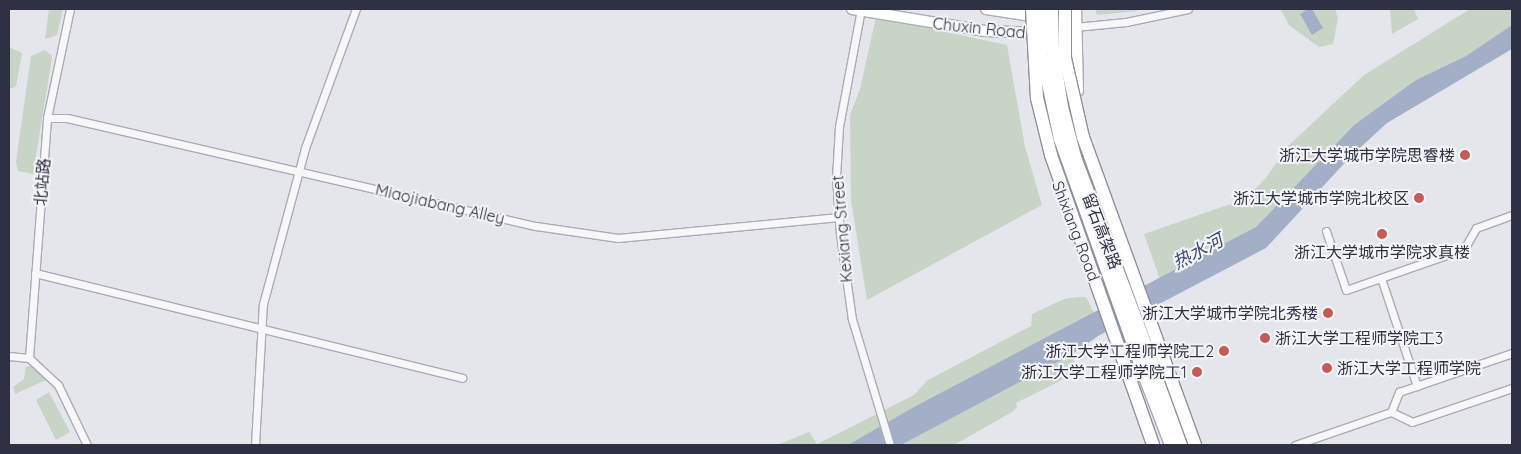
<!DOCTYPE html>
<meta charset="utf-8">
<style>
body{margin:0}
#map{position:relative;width:1521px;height:454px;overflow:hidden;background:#e4e6eb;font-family:Quicksand,"Noto Sans SC",sans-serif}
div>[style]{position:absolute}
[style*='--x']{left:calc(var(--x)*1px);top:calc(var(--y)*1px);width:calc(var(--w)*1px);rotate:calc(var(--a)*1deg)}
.green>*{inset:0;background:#c7d4c6}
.water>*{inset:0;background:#a3aec7}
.roads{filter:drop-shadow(1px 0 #a9acb5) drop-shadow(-1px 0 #a9acb5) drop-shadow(0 1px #a9acb5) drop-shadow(0 -1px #a9acb5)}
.street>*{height:7px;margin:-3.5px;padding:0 3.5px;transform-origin:3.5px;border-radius:3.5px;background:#f7f7f9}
.secondary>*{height:10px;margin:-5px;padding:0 5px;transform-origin:5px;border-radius:5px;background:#fff}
.primary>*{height:10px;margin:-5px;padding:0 5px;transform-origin:5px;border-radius:5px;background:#fff}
.highway>*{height:12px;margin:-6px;padding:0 6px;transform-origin:6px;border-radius:6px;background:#fff}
.bridges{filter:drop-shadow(1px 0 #8d91a0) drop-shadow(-1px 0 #8d91a0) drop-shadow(0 1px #8d91a0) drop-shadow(0 -1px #8d91a0)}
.highway-bridge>*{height:12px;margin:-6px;padding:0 6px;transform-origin:6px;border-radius:6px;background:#fff}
.dots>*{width:14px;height:14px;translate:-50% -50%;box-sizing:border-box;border:2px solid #f4f5f8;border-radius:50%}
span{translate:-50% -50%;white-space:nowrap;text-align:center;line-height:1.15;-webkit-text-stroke:4px #f4f5f8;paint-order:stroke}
.street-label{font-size:16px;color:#2d3142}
.poi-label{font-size:16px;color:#2d3142}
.right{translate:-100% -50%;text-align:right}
.left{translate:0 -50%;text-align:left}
.water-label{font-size:18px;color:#3b4972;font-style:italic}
.frame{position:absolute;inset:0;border:10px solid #2d3142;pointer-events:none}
</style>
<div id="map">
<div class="green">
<div style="clip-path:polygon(49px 9px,63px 9px,57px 35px,45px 39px)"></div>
<div style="clip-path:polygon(1095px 9px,1136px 9px,1137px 11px,1097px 15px)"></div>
<div style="clip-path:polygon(1335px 9px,1338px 18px,1333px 44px,1319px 47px,1289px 25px,1281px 10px)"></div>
<div style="clip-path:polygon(1394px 9px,1414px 9px,1418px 19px,1392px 34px,1390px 10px)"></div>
<div style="clip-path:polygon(1470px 9px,1512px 9px,1512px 25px,1466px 56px,1416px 80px,1354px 125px,1256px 227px,1160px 279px,1144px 234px,1245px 199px,1266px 178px,1288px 146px,1364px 75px)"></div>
<div style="clip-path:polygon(876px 17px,1007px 45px,1025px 147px,1042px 205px,867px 300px,851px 200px,850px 115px,860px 89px)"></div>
<div style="clip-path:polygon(9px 47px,22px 53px,16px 86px,13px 88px,9px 88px)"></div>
<div style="clip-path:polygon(45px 50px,52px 56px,51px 64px,33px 174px,18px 171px,16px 162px,31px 56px)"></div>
<div style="clip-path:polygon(1077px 297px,1086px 297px,1094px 313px,848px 445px,777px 445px,809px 432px,817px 444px,851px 427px,914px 395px,928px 380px,1031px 326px,1032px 314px,1064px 299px)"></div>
<div style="clip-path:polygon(1071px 355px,1077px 369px,1074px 374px,1016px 403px,1017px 407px,1012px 412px,954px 445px,901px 445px)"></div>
<div style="clip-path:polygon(29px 366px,35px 366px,46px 380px,15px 394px,13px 387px,24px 379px,26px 367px)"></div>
<div style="clip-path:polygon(49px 392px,70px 432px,56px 440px,36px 400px)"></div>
</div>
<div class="water">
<div style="clip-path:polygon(1308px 9px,1312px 9px,1323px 28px,1312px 35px,1300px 14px)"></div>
<div style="clip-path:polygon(1512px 25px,1512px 49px,1387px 123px,1352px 155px,1266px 248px,1098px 336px,1071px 355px,901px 445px,848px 445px,914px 407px,1256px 227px,1354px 125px,1416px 80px,1466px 56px)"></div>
</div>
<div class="roads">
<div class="street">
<div style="--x:861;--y:9;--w:120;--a:100.6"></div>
<div style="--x:839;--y:127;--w:50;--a:93.4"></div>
<div style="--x:836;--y:177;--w:57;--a:86"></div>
<div style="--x:840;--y:234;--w:86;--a:82"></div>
<div style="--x:852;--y:319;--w:132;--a:73.2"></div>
<div style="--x:1075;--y:27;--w:51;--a:-5.6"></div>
<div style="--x:1126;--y:22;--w:63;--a:-11.8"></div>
<div style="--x:47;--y:118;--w:20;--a:0"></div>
<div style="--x:67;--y:118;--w:481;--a:13"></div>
<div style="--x:536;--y:226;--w:83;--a:8.3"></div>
<div style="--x:618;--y:238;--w:222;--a:-5.4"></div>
<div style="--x:1326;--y:231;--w:62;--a:71.3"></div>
<div style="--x:1346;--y:290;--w:125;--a:-19.2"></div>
<div style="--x:1464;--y:249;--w:24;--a:-60"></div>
<div style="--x:1476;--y:228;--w:38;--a:-20"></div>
<div style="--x:35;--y:273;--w:440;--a:13.8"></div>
<div style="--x:1381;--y:278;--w:114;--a:71.6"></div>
<div style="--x:9;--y:356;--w:20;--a:6"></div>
<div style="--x:29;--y:358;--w:40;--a:43"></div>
<div style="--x:58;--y:385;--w:67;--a:64.2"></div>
<div style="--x:29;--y:358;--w:241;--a:-85.7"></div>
<div style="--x:47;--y:118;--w:111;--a:-78.1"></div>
<div style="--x:1391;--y:412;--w:22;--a:-68"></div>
<div style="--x:1399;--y:392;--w:120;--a:-19"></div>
<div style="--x:255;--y:445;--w:141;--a:-86.8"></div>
<div style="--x:263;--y:304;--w:162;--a:-74.9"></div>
<div style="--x:305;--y:148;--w:148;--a:-69.9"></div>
<div style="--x:1295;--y:445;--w:102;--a:-19"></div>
<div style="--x:1391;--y:412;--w:23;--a:25"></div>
<div style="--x:1412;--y:422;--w:106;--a:-18.8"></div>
</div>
<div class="secondary">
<div style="--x:852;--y:9;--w:135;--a:9.4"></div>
<div style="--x:985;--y:31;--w:54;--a:2.1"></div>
<div style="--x:986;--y:9;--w:53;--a:8.7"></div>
</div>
<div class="primary">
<div style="--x:1076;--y:9;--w:82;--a:88.6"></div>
</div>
<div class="highway">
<div style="--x:1153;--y:365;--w:85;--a:69.4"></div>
<div style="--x:1142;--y:369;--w:81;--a:69.1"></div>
</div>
</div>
<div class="bridges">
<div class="highway-bridge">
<div style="--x:1032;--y:9;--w:89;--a:86.8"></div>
<div style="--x:1037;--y:98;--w:59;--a:76.2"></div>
<div style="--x:1051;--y:155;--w:307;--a:70.6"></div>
<div style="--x:1041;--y:9;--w:42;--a:90"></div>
<div style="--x:1041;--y:51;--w:90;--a:77.8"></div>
<div style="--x:1060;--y:139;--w:244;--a:70.4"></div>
<div style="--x:1052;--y:9;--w:41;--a:88.6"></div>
<div style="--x:1053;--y:50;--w:58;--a:81"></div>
<div style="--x:1062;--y:107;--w:52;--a:75.4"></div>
<div style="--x:1075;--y:157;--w:222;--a:69.4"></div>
<div style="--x:1065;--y:9;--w:49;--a:90"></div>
<div style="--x:1065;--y:58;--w:81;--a:77.2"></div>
<div style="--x:1083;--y:137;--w:328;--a:70"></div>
</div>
</div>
<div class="dots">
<div style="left:1465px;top:155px;background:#c35b57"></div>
<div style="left:1419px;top:198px;background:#c35b57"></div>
<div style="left:1382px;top:234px;background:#c35b57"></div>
<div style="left:1328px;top:313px;background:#c35b57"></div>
<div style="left:1265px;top:338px;background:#c35b57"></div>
<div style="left:1224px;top:351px;background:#c35b57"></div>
<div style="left:1327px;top:368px;background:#c35b57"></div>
<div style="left:1197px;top:372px;background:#c35b57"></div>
</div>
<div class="street-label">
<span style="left:979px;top:28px;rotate:6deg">Chuxin Road</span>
<span style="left:42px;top:182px;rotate:-85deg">北站路</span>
<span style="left:440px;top:204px;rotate:13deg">Miaojiabang Alley</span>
<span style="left:842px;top:229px;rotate:-95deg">Kexiang Street</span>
<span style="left:1076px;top:231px;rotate:69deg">Shixiang Road</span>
<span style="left:1102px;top:231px;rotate:69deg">留石高架路</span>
</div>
<div class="poi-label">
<span class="right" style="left:1455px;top:155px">浙江大学城市学院思睿楼</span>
<span class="right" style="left:1409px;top:198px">浙江大学城市学院北校区</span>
<span style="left:1382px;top:252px">浙江大学城市学院求真楼</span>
<span class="right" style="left:1318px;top:313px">浙江大学城市学院北秀楼</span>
<span class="left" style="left:1275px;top:338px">浙江大学工程师学院工3</span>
<span class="right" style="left:1214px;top:351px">浙江大学工程师学院工2</span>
<span class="left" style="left:1337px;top:368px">浙江大学工程师学院</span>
<span class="right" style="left:1187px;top:372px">浙江大学工程师学院工1</span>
</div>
<div class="water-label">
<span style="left:1198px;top:252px;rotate:-28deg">热水河</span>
</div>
<div class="frame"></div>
</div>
